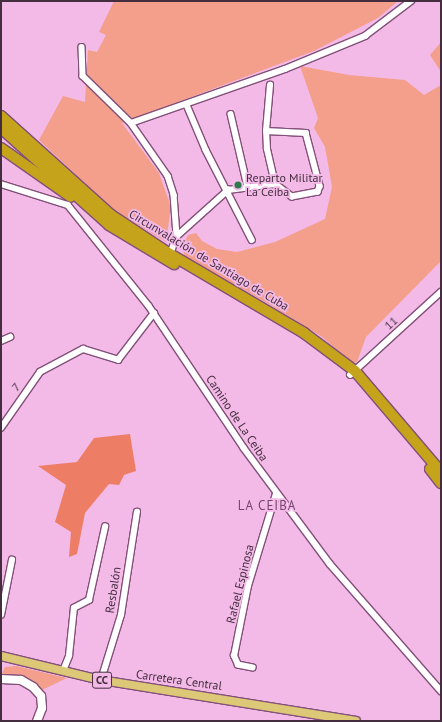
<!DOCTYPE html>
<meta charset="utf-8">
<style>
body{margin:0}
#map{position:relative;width:442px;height:722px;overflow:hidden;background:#f3bae7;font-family:"PT Sans",sans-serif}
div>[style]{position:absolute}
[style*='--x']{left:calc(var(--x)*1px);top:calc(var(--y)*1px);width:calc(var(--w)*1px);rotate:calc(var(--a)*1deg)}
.green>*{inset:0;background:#f39f8b}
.forest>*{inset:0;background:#ed7e65}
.roads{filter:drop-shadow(1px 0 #825079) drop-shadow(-1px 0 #825079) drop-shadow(0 1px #825079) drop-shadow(0 -1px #825079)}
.street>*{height:5.5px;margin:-2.75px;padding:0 2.75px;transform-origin:2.75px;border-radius:2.75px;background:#fff}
.secondary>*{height:8px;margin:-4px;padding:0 4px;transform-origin:4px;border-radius:4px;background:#fff}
.primary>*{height:8px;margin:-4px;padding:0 4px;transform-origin:4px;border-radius:4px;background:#dcc877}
.highway>*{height:10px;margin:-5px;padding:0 5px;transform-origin:5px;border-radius:5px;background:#c5a41c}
.dots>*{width:11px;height:11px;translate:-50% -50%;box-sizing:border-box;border:2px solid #f3bae7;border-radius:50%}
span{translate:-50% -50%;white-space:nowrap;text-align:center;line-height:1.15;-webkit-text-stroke:3.5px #f3bae7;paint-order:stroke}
.shield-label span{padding:1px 3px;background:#f3bae7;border:1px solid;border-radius:3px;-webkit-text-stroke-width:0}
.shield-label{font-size:11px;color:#442d3f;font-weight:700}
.poi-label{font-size:12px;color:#442d3f}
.left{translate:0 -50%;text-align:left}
.street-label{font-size:12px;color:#442d3f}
.neighbourhood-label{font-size:13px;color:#75446c;letter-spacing:1px}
.frame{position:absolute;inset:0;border:2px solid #442d3f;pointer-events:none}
</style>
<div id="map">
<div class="green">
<div style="clip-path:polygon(114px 1px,398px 1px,378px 18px,314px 51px,122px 123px,159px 173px,171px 207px,166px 242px,112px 209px,39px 140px,63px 96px,85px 102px,88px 50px,97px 52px,106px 35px,99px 32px)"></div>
<div style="clip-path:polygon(441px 42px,441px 72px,430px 55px)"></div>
<div style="clip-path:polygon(300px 66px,349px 75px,405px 80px,424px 95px,441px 85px,441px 261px,366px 337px,357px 362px,352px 363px,321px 336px,267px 303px,185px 257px,182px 247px,188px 235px,196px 233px,202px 241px,217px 249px,237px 252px,275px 242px,325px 219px,332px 187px,325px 147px,314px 128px,318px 118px)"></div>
<div style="clip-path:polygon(16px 666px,67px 678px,42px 690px,24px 677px,1px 676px,5px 667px)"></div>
</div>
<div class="forest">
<div style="clip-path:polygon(130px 434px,136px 471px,124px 475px,119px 485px,109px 484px,85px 513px,77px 554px,69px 557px,71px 532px,55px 522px,66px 485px,38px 466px,77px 462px,94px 438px)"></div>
</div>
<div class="roads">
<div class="street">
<div style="--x:82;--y:47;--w:29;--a:88"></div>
<div style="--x:83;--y:76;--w:67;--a:44.4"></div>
<div style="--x:131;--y:123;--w:65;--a:55.1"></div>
<div style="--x:168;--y:176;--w:20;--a:72"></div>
<div style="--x:174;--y:195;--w:41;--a:85.8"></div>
<div style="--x:177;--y:236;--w:21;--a:109"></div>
<div style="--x:187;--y:105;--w:49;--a:67.1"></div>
<div style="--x:206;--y:150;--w:101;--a:62.9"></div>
<div style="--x:231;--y:114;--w:75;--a:76.9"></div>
<div style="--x:131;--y:123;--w:163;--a:-19.3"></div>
<div style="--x:285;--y:69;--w:87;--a:-22.4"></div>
<div style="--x:365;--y:36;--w:58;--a:-37.3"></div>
<div style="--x:266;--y:131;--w:40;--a:2.9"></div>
<div style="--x:306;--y:133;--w:55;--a:75.2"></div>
<div style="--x:320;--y:186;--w:6;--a:108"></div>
<div style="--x:318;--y:192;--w:26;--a:169"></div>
<div style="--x:292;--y:197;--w:21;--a:-143"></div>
<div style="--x:275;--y:184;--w:36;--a:-103"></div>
<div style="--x:267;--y:149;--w:18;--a:-93"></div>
<div style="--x:266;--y:131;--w:46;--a:-85"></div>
<div style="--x:1;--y:184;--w:70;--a:17.4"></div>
<div style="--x:68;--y:205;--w:129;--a:51.3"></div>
<div style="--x:149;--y:306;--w:171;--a:56.2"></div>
<div style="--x:244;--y:448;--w:144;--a:53.4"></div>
<div style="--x:330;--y:564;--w:169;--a:48.8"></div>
<div style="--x:177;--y:236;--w:69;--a:-42"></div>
<div style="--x:228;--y:190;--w:47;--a:-7.3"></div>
<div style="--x:1;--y:341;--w:10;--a:-24"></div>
<div style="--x:350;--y:375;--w:123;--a:-42.4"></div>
<div style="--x:1;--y:428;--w:68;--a:-55.1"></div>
<div style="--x:40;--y:372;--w:49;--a:-28.1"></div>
<div style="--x:83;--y:349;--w:37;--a:17"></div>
<div style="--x:118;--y:360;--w:59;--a:-52.5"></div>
<div style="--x:1;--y:615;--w:56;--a:-78.7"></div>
<div style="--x:253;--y:668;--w:15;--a:-169"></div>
<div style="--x:238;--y:665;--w:10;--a:-114"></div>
<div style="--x:234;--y:656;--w:71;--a:-78.7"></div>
<div style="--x:248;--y:586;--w:96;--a:-73.1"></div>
<div style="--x:63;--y:671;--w:16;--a:-68"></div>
<div style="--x:69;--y:656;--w:48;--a:-84.1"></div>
<div style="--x:74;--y:608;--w:17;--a:-28"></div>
<div style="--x:89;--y:600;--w:75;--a:-77.6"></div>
<div style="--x:101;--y:680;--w:68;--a:-72.9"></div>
<div style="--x:121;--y:615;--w:104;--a:-81.2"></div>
</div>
<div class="secondary">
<div style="--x:1;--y:679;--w:20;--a:3"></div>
<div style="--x:21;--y:680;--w:14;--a:30"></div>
<div style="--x:33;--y:687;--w:12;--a:48"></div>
<div style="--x:41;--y:696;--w:12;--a:85"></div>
<div style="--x:42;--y:708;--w:14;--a:111"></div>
</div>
<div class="primary">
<div style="--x:1;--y:656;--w:103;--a:13.5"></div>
<div style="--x:101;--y:680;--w:258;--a:9.1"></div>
</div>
<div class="highway">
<div style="--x:1;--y:116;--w:148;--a:42"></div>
<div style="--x:111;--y:215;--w:71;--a:33.5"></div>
<div style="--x:170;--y:254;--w:156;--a:30.5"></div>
<div style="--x:304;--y:333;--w:64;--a:36.7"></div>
<div style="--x:355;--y:371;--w:133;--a:49.6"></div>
<div style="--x:1;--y:128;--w:145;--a:41.9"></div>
<div style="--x:109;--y:225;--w:76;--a:31"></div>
<div style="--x:1;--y:148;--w:85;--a:35"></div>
<div style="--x:430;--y:469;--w:18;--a:52"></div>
</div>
</div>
<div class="dots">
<div style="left:238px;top:185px;background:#2b7b4b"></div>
</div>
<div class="shield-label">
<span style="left:102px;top:680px">CC</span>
</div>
<div class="poi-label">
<span class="left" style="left:246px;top:185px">Reparto Militar<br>La Ceiba</span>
</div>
<div class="street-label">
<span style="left:209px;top:260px;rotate:31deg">Circunvalación de Santiago de Cuba</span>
<span style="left:391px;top:323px;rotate:-42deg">11</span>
<span style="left:16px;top:387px;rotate:-48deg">7</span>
<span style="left:237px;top:418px;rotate:56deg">Camino de La Ceiba</span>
<span style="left:240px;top:584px;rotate:-76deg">Rafael Espinosa</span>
<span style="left:113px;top:590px;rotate:-81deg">Resbalón</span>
<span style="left:179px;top:680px;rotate:8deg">Carretera Central</span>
</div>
<div class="neighbourhood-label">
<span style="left:267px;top:506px">LA CEIBA</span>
</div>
<div class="frame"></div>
</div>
